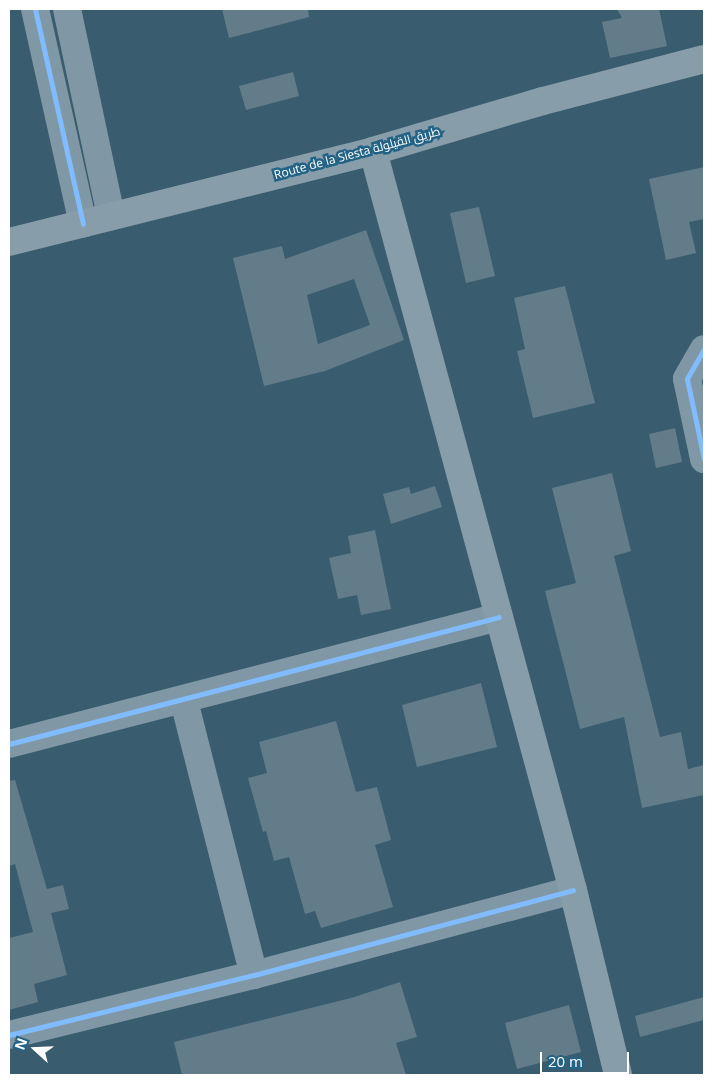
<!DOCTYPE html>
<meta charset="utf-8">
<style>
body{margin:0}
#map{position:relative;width:713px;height:1084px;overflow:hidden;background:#395c6f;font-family:"Open Sans",Cairo,sans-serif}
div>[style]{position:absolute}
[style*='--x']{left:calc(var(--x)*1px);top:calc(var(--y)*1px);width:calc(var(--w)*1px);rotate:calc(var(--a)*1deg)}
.building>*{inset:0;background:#627c89}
.minor>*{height:28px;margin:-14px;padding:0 14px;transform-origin:14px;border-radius:14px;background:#8098a5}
.secondary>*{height:28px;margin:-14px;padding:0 14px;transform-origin:14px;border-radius:14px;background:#879da9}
.cycleway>*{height:5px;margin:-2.5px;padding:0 2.5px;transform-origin:2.5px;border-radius:2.5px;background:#80bcff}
span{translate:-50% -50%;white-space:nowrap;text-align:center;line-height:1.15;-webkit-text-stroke:5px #236385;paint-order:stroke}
.street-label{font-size:12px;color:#fff}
.frame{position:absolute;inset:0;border:10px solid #fff;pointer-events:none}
.north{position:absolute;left:10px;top:1024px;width:50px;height:50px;-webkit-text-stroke:4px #236385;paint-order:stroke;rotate:290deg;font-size:14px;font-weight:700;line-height:20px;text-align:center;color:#fff}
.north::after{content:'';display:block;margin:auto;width:18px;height:22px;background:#fff;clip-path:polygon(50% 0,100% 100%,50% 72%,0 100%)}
.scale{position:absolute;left:540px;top:1052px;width:89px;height:22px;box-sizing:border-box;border:2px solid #fff;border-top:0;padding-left:6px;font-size:15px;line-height:18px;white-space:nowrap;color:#fff;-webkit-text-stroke:4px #236385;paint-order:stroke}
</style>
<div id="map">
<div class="building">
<div style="clip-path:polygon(222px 9px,308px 9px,309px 17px,229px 38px)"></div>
<div style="clip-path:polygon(617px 9px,659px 9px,667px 46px,610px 58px,602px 22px,622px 18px)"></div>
<div style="clip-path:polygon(293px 72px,299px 96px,246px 110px,239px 86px)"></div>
<div style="clip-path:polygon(704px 167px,704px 219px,689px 222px,696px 253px,666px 260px,649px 179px)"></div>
<div style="clip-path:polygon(479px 207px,495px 276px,466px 283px,450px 213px)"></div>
<div style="clip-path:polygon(evenodd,366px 230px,404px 340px,325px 371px,264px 386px,233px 258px,282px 246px,285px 259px,366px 230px,354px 279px,370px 325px,318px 344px,307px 295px,354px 279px)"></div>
<div style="clip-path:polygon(565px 286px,595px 403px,533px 418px,517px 351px,525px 349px,514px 298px)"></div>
<div style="clip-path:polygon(675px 428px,682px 462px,656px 468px,649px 434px)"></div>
<div style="clip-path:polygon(612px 473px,631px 551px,614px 556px,660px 737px,681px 732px,688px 769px,704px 765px,704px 795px,642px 808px,624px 717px,580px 729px,545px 591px,576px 583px,552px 488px)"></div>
<div style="clip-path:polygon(435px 486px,442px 507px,391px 524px,383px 494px,409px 487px,411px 494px)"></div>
<div style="clip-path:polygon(375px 530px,391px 609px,361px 615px,357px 595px,338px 599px,329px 558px,351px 553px,348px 536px)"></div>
<div style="clip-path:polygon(481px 683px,497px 747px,417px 767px,402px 705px)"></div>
<div style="clip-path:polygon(336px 721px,356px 792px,377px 787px,391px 840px,375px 845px,393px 907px,321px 928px,315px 911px,305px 914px,289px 857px,274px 861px,266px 831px,263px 832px,248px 778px,267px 773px,259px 742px)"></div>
<div style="clip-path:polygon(15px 780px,47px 889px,63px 885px,69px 909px,51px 913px,67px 975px,34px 984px,38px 1002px,9px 1010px,9px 938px,33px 932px,15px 864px,9px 866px,9px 781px)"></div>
<div style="clip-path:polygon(400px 982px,417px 1037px,396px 1043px,406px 1075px,182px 1075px,174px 1042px,351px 998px)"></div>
<div style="clip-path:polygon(704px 997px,704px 1020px,640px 1037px,635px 1016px)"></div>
<div style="clip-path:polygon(569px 1005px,581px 1052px,517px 1069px,505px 1023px)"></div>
</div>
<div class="minor">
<div style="--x:35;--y:9;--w:220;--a:77.4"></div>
<div style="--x:67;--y:9;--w:212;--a:78"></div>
<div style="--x:704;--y:349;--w:34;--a:120"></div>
<div style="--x:687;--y:379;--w:82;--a:78"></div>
<div style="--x:184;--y:701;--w:283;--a:75.7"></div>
<div style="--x:9;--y:744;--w:506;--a:-14.53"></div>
<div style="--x:9;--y:1035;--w:252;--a:-13.8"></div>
<div style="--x:254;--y:975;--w:330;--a:-14.9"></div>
</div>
<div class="secondary">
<div style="--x:373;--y:151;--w:766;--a:74.86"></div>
<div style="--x:573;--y:890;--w:190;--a:76.3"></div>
<div style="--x:9;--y:242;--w:375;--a:-14"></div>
<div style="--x:373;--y:151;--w:177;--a:-16.4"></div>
<div style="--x:543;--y:101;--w:166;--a:-14.6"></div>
</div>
<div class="cycleway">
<div style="--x:35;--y:9;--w:220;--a:77.4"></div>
<div style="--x:704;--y:349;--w:34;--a:120"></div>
<div style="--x:687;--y:379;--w:82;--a:78"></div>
<div style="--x:9;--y:744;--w:506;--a:-14.53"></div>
<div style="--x:9;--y:1035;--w:252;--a:-13.8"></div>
<div style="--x:254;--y:975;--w:330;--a:-14.9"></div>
</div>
<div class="street-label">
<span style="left:357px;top:153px;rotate:-15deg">Route de la Siesta طريق القيلولة</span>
</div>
<div class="frame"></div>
<div class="north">N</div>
<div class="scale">20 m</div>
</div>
